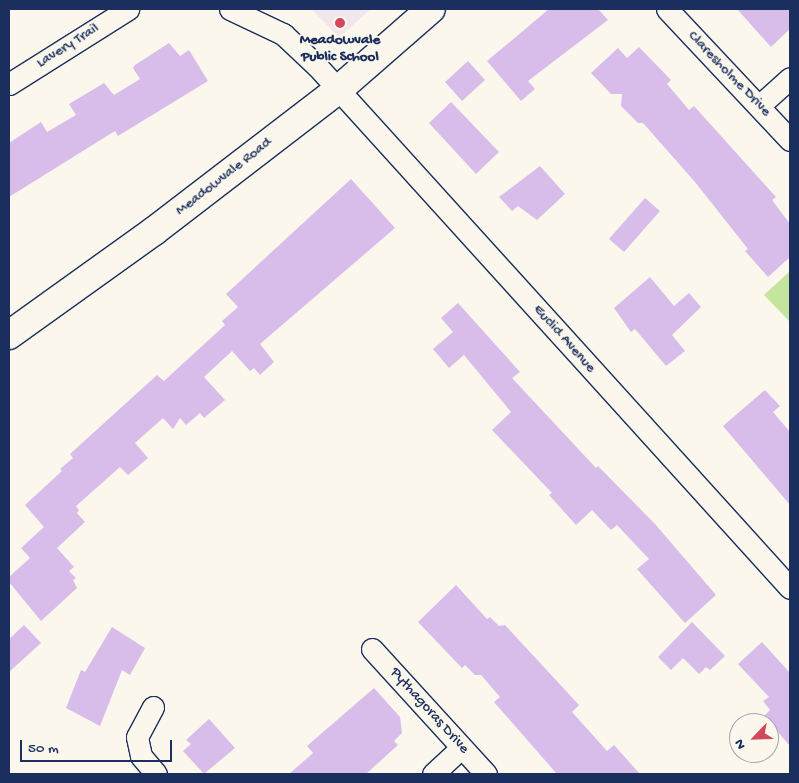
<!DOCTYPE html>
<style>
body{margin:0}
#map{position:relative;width:799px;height:783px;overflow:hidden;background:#fbf7ec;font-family:"Gochi Hand",sans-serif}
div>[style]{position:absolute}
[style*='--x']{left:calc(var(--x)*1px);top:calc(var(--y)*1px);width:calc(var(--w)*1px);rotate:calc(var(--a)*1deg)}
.built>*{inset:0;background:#f0e6ec}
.green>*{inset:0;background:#c4e59e}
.building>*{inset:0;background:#d8bdeb}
.roads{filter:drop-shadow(1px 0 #1b2f5e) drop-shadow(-1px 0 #1b2f5e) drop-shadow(0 1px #1b2f5e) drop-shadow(0 -1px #1b2f5e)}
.street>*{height:21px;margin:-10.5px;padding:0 10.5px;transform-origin:10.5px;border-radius:10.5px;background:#fbf7ec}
.secondary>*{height:28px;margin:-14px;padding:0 14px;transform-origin:14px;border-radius:14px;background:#fbf7ec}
.dots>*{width:14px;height:14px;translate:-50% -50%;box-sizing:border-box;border:2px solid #fbf7ec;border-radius:50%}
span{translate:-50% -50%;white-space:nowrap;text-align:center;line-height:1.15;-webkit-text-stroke:4px #fbf7ec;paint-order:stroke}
.poi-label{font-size:15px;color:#1b2f5e;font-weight:700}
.street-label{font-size:15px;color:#1b2f5e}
.frame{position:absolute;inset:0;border:10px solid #1b2f5e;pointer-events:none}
.north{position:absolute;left:729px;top:713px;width:50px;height:50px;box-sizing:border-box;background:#fbf7ec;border:1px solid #a1a7b3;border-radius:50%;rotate:246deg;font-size:14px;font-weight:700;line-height:20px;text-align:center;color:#1b2f5e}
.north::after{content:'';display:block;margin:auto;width:18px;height:22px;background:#d1495b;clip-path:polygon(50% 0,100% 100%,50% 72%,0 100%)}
.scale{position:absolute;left:20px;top:740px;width:152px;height:22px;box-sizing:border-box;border:2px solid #1b2f5e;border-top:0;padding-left:6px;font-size:15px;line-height:18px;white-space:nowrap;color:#1b2f5e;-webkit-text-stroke:4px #fbf7ec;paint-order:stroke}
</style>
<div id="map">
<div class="built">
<div style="clip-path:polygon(311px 9px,371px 9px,339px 37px)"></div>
</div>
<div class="green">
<div style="clip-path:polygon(790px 271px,790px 322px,764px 295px)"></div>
</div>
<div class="building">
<div style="clip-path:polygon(549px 9px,598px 9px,608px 20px,528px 81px,535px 89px,521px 101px,487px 61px)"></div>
<div style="clip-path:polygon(737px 9px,790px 9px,790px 29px,771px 47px)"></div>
<div style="clip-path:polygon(169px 43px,180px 56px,189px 50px,208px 81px,118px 136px,115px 131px,9px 197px,9px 143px,41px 122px,47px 132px,76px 115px,69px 104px,104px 83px,114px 95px,140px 79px,133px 68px,135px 65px)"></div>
<div style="clip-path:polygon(639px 47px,671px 80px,667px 84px,689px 110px,694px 106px,776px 197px,772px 200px,790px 224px,790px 257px,768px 277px,745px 251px,748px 249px,695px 182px,643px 123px,638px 123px,621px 106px,622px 94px,611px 94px,591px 73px,618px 48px,627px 58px)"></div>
<div style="clip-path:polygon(468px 61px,485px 80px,462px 101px,445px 82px)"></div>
<div style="clip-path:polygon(451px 102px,499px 152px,476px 174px,429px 123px)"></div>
<div style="clip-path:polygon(540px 166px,565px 194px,537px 220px,518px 206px,512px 211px,499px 197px)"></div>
<div style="clip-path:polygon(351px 179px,395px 228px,260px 344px,274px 362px,260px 375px,254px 368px,250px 371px,232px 351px,204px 377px,225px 400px,204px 418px,200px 413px,186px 425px,180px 418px,173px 429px,163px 418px,135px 443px,148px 458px,128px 475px,120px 467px,76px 506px,79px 510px,77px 513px,85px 522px,57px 548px,74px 567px,69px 571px,76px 578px,73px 580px,77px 588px,41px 621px,9px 582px,9px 577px,30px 558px,21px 548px,44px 527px,25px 505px,62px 471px,60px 469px,73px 458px,70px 454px,157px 375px,164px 381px,225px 325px,222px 321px,238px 307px,226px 294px)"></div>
<div style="clip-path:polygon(645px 198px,660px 211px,624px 252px,609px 239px)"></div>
<div style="clip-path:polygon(650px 277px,674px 306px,689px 293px,701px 307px,672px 335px,685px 351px,666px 366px,635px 329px,631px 332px,614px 308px)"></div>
<div style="clip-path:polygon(458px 303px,520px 372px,512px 378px,596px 468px,598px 466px,655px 524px,716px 595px,685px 623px,637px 569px,649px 559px,617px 525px,611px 530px,592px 510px,576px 525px,549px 495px,552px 493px,492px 430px,511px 412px,464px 355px,449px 368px,433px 349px,453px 332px,441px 318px)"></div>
<div style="clip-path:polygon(765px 390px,780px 406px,773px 412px,790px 432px,790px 505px,723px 426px)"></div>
<div style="clip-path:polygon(456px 585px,487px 619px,490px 617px,499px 626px,505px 625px,579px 705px,572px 712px,607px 751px,614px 745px,640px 774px,557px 774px,494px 702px,500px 697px,481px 675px,475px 675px,465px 665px,462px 668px,418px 622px)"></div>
<div style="clip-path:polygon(692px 622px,725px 656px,710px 670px,706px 667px,699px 674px,683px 658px,671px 670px,658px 657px)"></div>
<div style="clip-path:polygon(24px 625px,41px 643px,9px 672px,9px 639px)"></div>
<div style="clip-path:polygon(112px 627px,145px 648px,130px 675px,122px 670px,100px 726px,66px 708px,81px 670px,85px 672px)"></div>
<div style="clip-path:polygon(762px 642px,790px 673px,790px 746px,764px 716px,770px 710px,763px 701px,769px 697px,738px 664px)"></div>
<div style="clip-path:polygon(374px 688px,400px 717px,402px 733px,394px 741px,398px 745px,366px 774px,289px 774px,313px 753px,307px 746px)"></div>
<div style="clip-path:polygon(209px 719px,235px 748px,204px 774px,183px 751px,191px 744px,186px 740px)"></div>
</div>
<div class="roads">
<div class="street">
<div style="--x:230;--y:9;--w:59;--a:25.3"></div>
<div style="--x:283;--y:34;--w:47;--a:43.3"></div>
<div style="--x:317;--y:66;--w:704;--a:47.82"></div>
<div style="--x:667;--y:9;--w:180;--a:46.8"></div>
<div style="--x:9;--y:84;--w:141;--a:-32.2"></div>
<div style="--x:760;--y:105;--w:40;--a:-42"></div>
<div style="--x:372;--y:649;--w:169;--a:47.6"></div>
<div style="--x:153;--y:707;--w:34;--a:118"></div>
<div style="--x:137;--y:737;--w:19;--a:78"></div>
<div style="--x:141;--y:756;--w:23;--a:50"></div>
<div style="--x:433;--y:774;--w:38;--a:-43"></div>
</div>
<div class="secondary">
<div style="--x:9;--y:335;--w:178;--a:-35.6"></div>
<div style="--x:154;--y:231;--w:232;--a:-37.5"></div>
<div style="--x:338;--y:90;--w:123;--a:-41.1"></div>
</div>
</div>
<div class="dots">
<div style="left:340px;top:23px;background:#d1495b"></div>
</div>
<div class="poi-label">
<span style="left:340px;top:49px">Meadowvale<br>Public School</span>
</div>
<div class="street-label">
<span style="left:68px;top:46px;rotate:-32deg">Lavery Trail</span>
<span style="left:729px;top:74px;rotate:46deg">Claresholme Drive</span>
<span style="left:224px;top:177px;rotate:-38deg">Meadowvale Road</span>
<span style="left:564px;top:339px;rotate:48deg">Euclid Avenue</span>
<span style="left:429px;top:711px;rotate:48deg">Pythagoras Drive</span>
</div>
<div class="frame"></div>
<div class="north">N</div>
<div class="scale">50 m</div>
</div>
